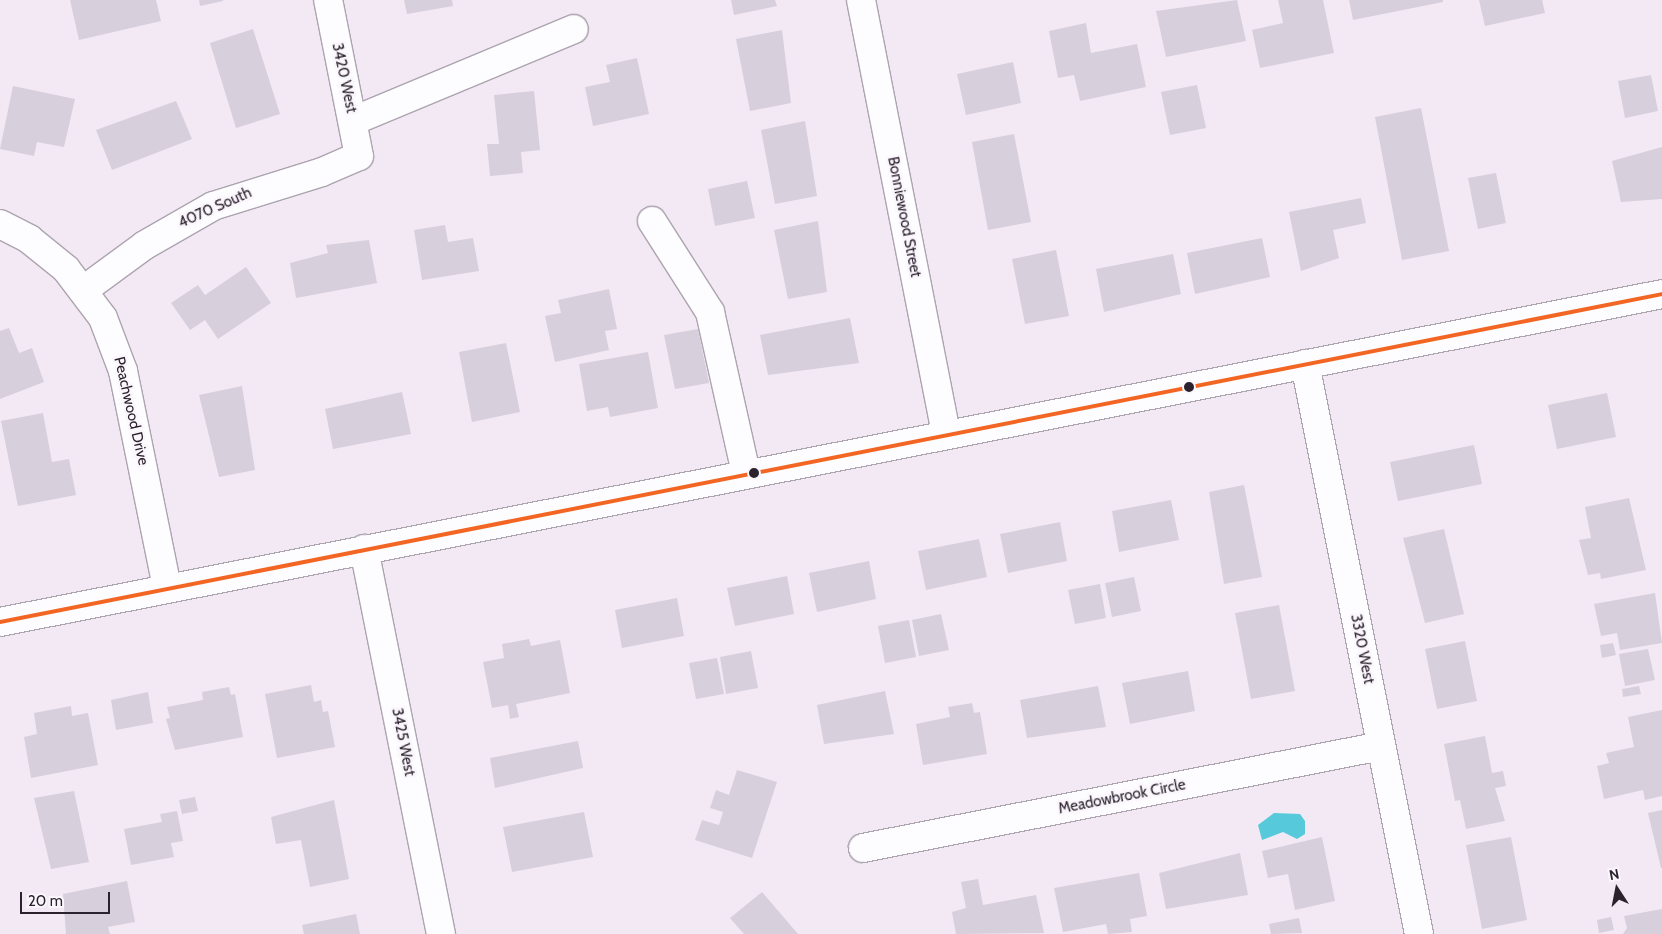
<!DOCTYPE html>
<style>
body{margin:0}
#map{position:relative;width:1662px;height:934px;overflow:hidden;background:#f2e9f5;font-family:Cabin,sans-serif}
div>[style]{position:absolute}
[style*='--x']{left:calc(var(--x)*1px);top:calc(var(--y)*1px);width:calc(var(--w)*1px);rotate:calc(var(--a)*1deg)}
.water>*{inset:0;background:#56cada}
.building>*{inset:0;background:#d7cfdb}
.roads{filter:drop-shadow(1px 0 #aca4af) drop-shadow(-1px 0 #aca4af) drop-shadow(0 1px #aca4af) drop-shadow(0 -1px #aca4af)}
.minor>*{height:28px;margin:-14px;padding:0 14px;transform-origin:14px;border-radius:14px;background:#fdfcfe}
.major>*{height:28px;margin:-14px;padding:0 14px;transform-origin:14px;border-radius:14px;background:#fdfcfe}
.bus-1>*{height:4px;margin:-2px;padding:0 2px;transform-origin:2px;border-radius:2px;background:#f26522}
.dots>*{width:14px;height:14px;translate:-50% -50%;box-sizing:border-box;border:2px solid #faf6fc;border-radius:50%}
span{translate:-50% -50%;white-space:nowrap;text-align:center;line-height:1.15;-webkit-text-stroke:4.5px #faf6fc;paint-order:stroke}
.street-label{font-size:15px;color:#2b222d}
.north{position:absolute;left:1592px;top:864px;width:50px;height:50px;-webkit-text-stroke:4px #faf6fc;paint-order:stroke;rotate:349deg;font-size:14px;font-weight:700;line-height:20px;text-align:center;color:#2b222d}
.north::after{content:'';display:block;margin:auto;width:18px;height:22px;background:#2b222d;clip-path:polygon(50% 0,100% 100%,50% 72%,0 100%)}
.scale{position:absolute;left:20px;top:892px;width:90px;height:22px;box-sizing:border-box;border:2px solid #2b222d;border-top:0;padding-left:6px;font-size:15px;line-height:18px;white-space:nowrap;color:#2b222d;-webkit-text-stroke:4px #faf6fc;paint-order:stroke}
</style>
<div id="map">
<div class="water">
<div style="clip-path:polygon(1274px 813px,1300px 814px,1305px 821px,1305px 834px,1297px 839px,1283px 832px,1262px 840px,1258px 825px)"></div>
</div>
<div class="building">
<div style="clip-path:polygon(70px 0,156px 0,161px 21px,79px 40px)"></div>
<div style="clip-path:polygon(199px 0,223px 0,223px 1px,200px 6px)"></div>
<div style="clip-path:polygon(404px 0,452px 0,453px 6px,407px 14px)"></div>
<div style="clip-path:polygon(731px 0,775px 0,777px 6px,734px 15px)"></div>
<div style="clip-path:polygon(1237px 0,1246px 41px,1166px 57px,1156px 11px)"></div>
<div style="clip-path:polygon(1278px 0,1323px 0,1334px 53px,1260px 68px,1252px 30px,1283px 23px)"></div>
<div style="clip-path:polygon(1349px 0,1443px 0,1443px 2px,1353px 20px)"></div>
<div style="clip-path:polygon(1479px 0,1542px 0,1545px 13px,1485px 26px)"></div>
<div style="clip-path:polygon(1086px 23px,1091px 53px,1137px 44px,1146px 87px,1080px 101px,1074px 75px,1058px 78px,1049px 31px)"></div>
<div style="clip-path:polygon(253px 29px,280px 114px,236px 128px,210px 43px)"></div>
<div style="clip-path:polygon(782px 30px,791px 103px,750px 111px,736px 39px)"></div>
<div style="clip-path:polygon(637px 58px,649px 114px,593px 126px,585px 87px,610px 82px,606px 65px)"></div>
<div style="clip-path:polygon(1013px 62px,1021px 103px,966px 115px,957px 74px)"></div>
<div style="clip-path:polygon(1651px 75px,1658px 111px,1625px 118px,1618px 81px)"></div>
<div style="clip-path:polygon(1197px 85px,1206px 128px,1170px 135px,1161px 92px)"></div>
<div style="clip-path:polygon(13px 86px,75px 99px,64px 147px,37px 142px,34px 156px,0 149px)"></div>
<div style="clip-path:polygon(534px 91px,540px 150px,521px 152px,523px 173px,490px 176px,487px 144px,499px 144px,494px 95px)"></div>
<div style="clip-path:polygon(176px 101px,192px 139px,112px 170px,96px 130px)"></div>
<div style="clip-path:polygon(1421px 108px,1449px 251px,1402px 260px,1375px 117px)"></div>
<div style="clip-path:polygon(805px 121px,817px 196px,775px 204px,761px 130px)"></div>
<div style="clip-path:polygon(1014px 134px,1031px 222px,988px 230px,972px 142px)"></div>
<div style="clip-path:polygon(1662px 147px,1662px 199px,1621px 202px,1612px 161px)"></div>
<div style="clip-path:polygon(1496px 173px,1506px 223px,1478px 229px,1468px 178px)"></div>
<div style="clip-path:polygon(747px 181px,755px 218px,715px 226px,708px 189px)"></div>
<div style="clip-path:polygon(1361px 198px,1366px 223px,1333px 230px,1339px 258px,1301px 271px,1289px 212px)"></div>
<div style="clip-path:polygon(818px 221px,827px 292px,788px 299px,774px 230px)"></div>
<div style="clip-path:polygon(445px 225px,448px 242px,473px 238px,479px 271px,422px 280px,414px 230px)"></div>
<div style="clip-path:polygon(1262px 238px,1270px 277px,1195px 294px,1187px 253px)"></div>
<div style="clip-path:polygon(369px 240px,377px 283px,296px 298px,290px 263px,328px 253px,326px 245px)"></div>
<div style="clip-path:polygon(1056px 250px,1069px 316px,1025px 324px,1012px 259px)"></div>
<div style="clip-path:polygon(1173px 254px,1181px 294px,1104px 312px,1096px 269px)"></div>
<div style="clip-path:polygon(246px 267px,271px 303px,218px 339px,205px 320px,190px 330px,171px 303px,198px 285px,205px 295px)"></div>
<div style="clip-path:polygon(609px 289px,617px 329px,605px 331px,609px 350px,555px 362px,545px 316px,561px 313px,558px 300px)"></div>
<div style="clip-path:polygon(850px 318px,859px 363px,768px 375px,760px 335px)"></div>
<div style="clip-path:polygon(9px 328px,19px 353px,32px 348px,44px 382px,0 399px,0 331px)"></div>
<div style="clip-path:polygon(698px 329px,709px 383px,675px 389px,664px 335px)"></div>
<div style="clip-path:polygon(506px 343px,520px 412px,472px 422px,459px 352px)"></div>
<div style="clip-path:polygon(648px 352px,658px 408px,610px 417px,608px 407px,587px 411px,579px 364px)"></div>
<div style="clip-path:polygon(242px 386px,255px 470px,219px 477px,199px 395px)"></div>
<div style="clip-path:polygon(402px 392px,411px 434px,333px 449px,325px 409px)"></div>
<div style="clip-path:polygon(1607px 393px,1616px 437px,1557px 449px,1548px 405px)"></div>
<div style="clip-path:polygon(43px 413px,52px 462px,69px 459px,76px 495px,18px 506px,1px 421px)"></div>
<div style="clip-path:polygon(1474px 445px,1482px 484px,1398px 501px,1390px 462px)"></div>
<div style="clip-path:polygon(1244px 485px,1262px 577px,1224px 584px,1209px 492px)"></div>
<div style="clip-path:polygon(1629px 498px,1646px 570px,1601px 579px,1600px 573px,1588px 575px,1579px 540px,1591px 538px,1585px 507px)"></div>
<div style="clip-path:polygon(1171px 500px,1179px 540px,1119px 552px,1112px 511px)"></div>
<div style="clip-path:polygon(1060px 522px,1067px 561px,1008px 573px,1000px 534px)"></div>
<div style="clip-path:polygon(1444px 529px,1464px 614px,1425px 623px,1403px 538px)"></div>
<div style="clip-path:polygon(979px 539px,987px 577px,926px 590px,918px 551px)"></div>
<div style="clip-path:polygon(869px 561px,876px 599px,817px 612px,809px 573px)"></div>
<div style="clip-path:polygon(787px 576px,794px 614px,735px 626px,727px 588px)"></div>
<div style="clip-path:polygon(1134px 577px,1141px 611px,1112px 617px,1105px 583px)"></div>
<div style="clip-path:polygon(1100px 584px,1106px 618px,1075px 624px,1068px 590px)"></div>
<div style="clip-path:polygon(1655px 593px,1662px 643px,1620px 650px,1617px 633px,1601px 636px,1594px 604px)"></div>
<div style="clip-path:polygon(677px 598px,684px 636px,622px 648px,615px 610px)"></div>
<div style="clip-path:polygon(1279px 605px,1295px 691px,1251px 699px,1235px 613px)"></div>
<div style="clip-path:polygon(941px 614px,949px 650px,919px 656px,912px 620px)"></div>
<div style="clip-path:polygon(909px 620px,916px 657px,885px 663px,878px 626px)"></div>
<div style="clip-path:polygon(529px 639px,531px 646px,560px 640px,570px 693px,516px 704px,519px 717px,510px 719px,508px 705px,492px 708px,483px 662px,504px 658px,502px 644px)"></div>
<div style="clip-path:polygon(1465px 641px,1477px 701px,1437px 709px,1425px 649px)"></div>
<div style="clip-path:polygon(1613px 643px,1616px 655px,1602px 658px,1600px 645px)"></div>
<div style="clip-path:polygon(1648px 649px,1655px 680px,1625px 686px,1619px 654px)"></div>
<div style="clip-path:polygon(751px 651px,758px 688px,726px 694px,720px 657px)"></div>
<div style="clip-path:polygon(717px 658px,724px 694px,696px 699px,689px 663px)"></div>
<div style="clip-path:polygon(1188px 671px,1195px 711px,1130px 724px,1122px 683px)"></div>
<div style="clip-path:polygon(311px 685px,314px 702px,321px 700px,323px 712px,328px 711px,335px 747px,277px 758px,265px 694px)"></div>
<div style="clip-path:polygon(1098px 686px,1106px 727px,1027px 738px,1020px 700px)"></div>
<div style="clip-path:polygon(1639px 686px,1641px 694px,1623px 697px,1622px 689px)"></div>
<div style="clip-path:polygon(229px 687px,231px 695px,235px 694px,243px 737px,175px 750px,166px 719px,170px 718px,167px 707px,203px 700px,202px 692px)"></div>
<div style="clip-path:polygon(885px 691px,894px 734px,824px 744px,817px 705px)"></div>
<div style="clip-path:polygon(148px 692px,153px 723px,116px 730px,111px 700px)"></div>
<div style="clip-path:polygon(972px 703px,974px 713px,980px 712px,987px 754px,923px 765px,916px 724px,950px 717px,948px 707px)"></div>
<div style="clip-path:polygon(71px 706px,72px 716px,88px 713px,98px 765px,31px 778px,24px 737px,37px 734px,34px 713px)"></div>
<div style="clip-path:polygon(1662px 710px,1662px 796px,1645px 800px,1643px 790px,1604px 799px,1597px 766px,1609px 763px,1606px 753px,1634px 747px,1628px 717px)"></div>
<div style="clip-path:polygon(1485px 736px,1492px 773px,1503px 771px,1506px 786px,1495px 788px,1505px 821px,1466px 829px,1460px 800px,1455px 801px,1444px 744px)"></div>
<div style="clip-path:polygon(578px 741px,583px 768px,495px 788px,490px 758px)"></div>
<div style="clip-path:polygon(737px 770px,777px 782px,752px 858px,695px 840px,702px 820px,719px 825px,723px 812px,710px 808px,716px 790px,729px 795px)"></div>
<div style="clip-path:polygon(74px 791px,89px 862px,51px 869px,34px 798px)"></div>
<div style="clip-path:polygon(195px 797px,198px 811px,182px 814px,179px 800px)"></div>
<div style="clip-path:polygon(334px 800px,349px 879px,310px 887px,301px 840px,276px 844px,271px 817px)"></div>
<div style="clip-path:polygon(1662px 810px,1662px 868px,1661px 868px,1648px 813px)"></div>
<div style="clip-path:polygon(177px 811px,183px 841px,171px 843px,174px 857px,131px 865px,124px 829px,162px 822px,160px 814px)"></div>
<div style="clip-path:polygon(584px 812px,593px 857px,512px 872px,503px 827px)"></div>
<div style="clip-path:polygon(1322px 837px,1335px 901px,1295px 910px,1288px 874px,1268px 878px,1262px 851px)"></div>
<div style="clip-path:polygon(1511px 837px,1527px 920px,1482px 929px,1466px 845px)"></div>
<div style="clip-path:polygon(1240px 853px,1248px 895px,1166px 909px,1159px 873px)"></div>
<div style="clip-path:polygon(1139px 873px,1147px 916px,1130px 919px,1132px 932px,1108px 934px,1106px 924px,1063px 932px,1054px 888px)"></div>
<div style="clip-path:polygon(978px 879px,983px 905px,1036px 895px,1044px 933px,956px 934px,952px 912px,966px 908px,961px 882px)"></div>
<div style="clip-path:polygon(127px 881px,135px 922px,108px 927px,110px 934px,66px 934px,63px 894px)"></div>
<div style="clip-path:polygon(762px 892px,798px 934px,744px 934px,730px 918px)"></div>
<div style="clip-path:polygon(1662px 909px,1662px 934px,1623px 934px,1627px 928px,1624px 916px)"></div>
<div style="clip-path:polygon(356px 914px,360px 934px,304px 934px,302px 925px)"></div>
<div style="clip-path:polygon(1611px 917px,1614px 930px,1599px 933px,1597px 920px)"></div>
<div style="clip-path:polygon(1299px 918px,1302px 933px,1271px 934px,1269px 924px)"></div>
</div>
<div class="roads">
<div class="minor">
<div style="--x:861;--y:0;--w:443;--a:78.9"></div>
<div style="--x:353;--y:121;--w:239;--a:-22.6"></div>
<div style="--x:652;--y:221;--w:108;--a:57.5"></div>
<div style="--x:710;--y:312;--w:165;--a:77.4"></div>
<div style="--x:0;--y:224;--w:33;--a:27"></div>
<div style="--x:29;--y:239;--w:48;--a:39"></div>
<div style="--x:66;--y:269;--w:61;--a:52.9"></div>
<div style="--x:103;--y:318;--w:57;--a:69.3"></div>
<div style="--x:123;--y:371;--w:221;--a:78.5"></div>
<div style="--x:85;--y:289;--w:74;--a:-36.3"></div>
<div style="--x:145;--y:245;--w:78;--a:-29.8"></div>
<div style="--x:213;--y:206;--w:114;--a:-17.3"></div>
<div style="--x:322;--y:172;--w:40;--a:-23.4"></div>
<div style="--x:359;--y:156;--w:159;--a:-101.2"></div>
<div style="--x:1305;--y:364;--w:581;--a:78.69"></div>
<div style="--x:364;--y:549;--w:393;--a:78.7"></div>
<div style="--x:863;--y:848;--w:528;--a:-11.14"></div>
</div>
<div class="major">
<div style="--x:0;--y:622;--w:1694;--a:-11.16"></div>
</div>
</div>
<div class="bus-1">
<div style="--x:0;--y:622;--w:1694;--a:-11.16"></div>
</div>
<div class="dots">
<div style="left:1189px;top:387px;background:#2b222d"></div>
<div style="left:754px;top:473px;background:#2b222d"></div>
</div>
<div class="street-label">
<span style="left:344px;top:78px;rotate:78deg">3420 West</span>
<span style="left:215px;top:208px;rotate:-24deg">4070 South</span>
<span style="left:904px;top:217px;rotate:79deg">Bonniewood Street</span>
<span style="left:131px;top:411px;rotate:77deg">Peachwood Drive</span>
<span style="left:1362px;top:649px;rotate:79deg">3320 West</span>
<span style="left:403px;top:742px;rotate:79deg">3425 West</span>
<span style="left:1122px;top:797px;rotate:-11deg">Meadowbrook Circle</span>
</div>
<div class="north">N</div>
<div class="scale">20 m</div>
</div>
